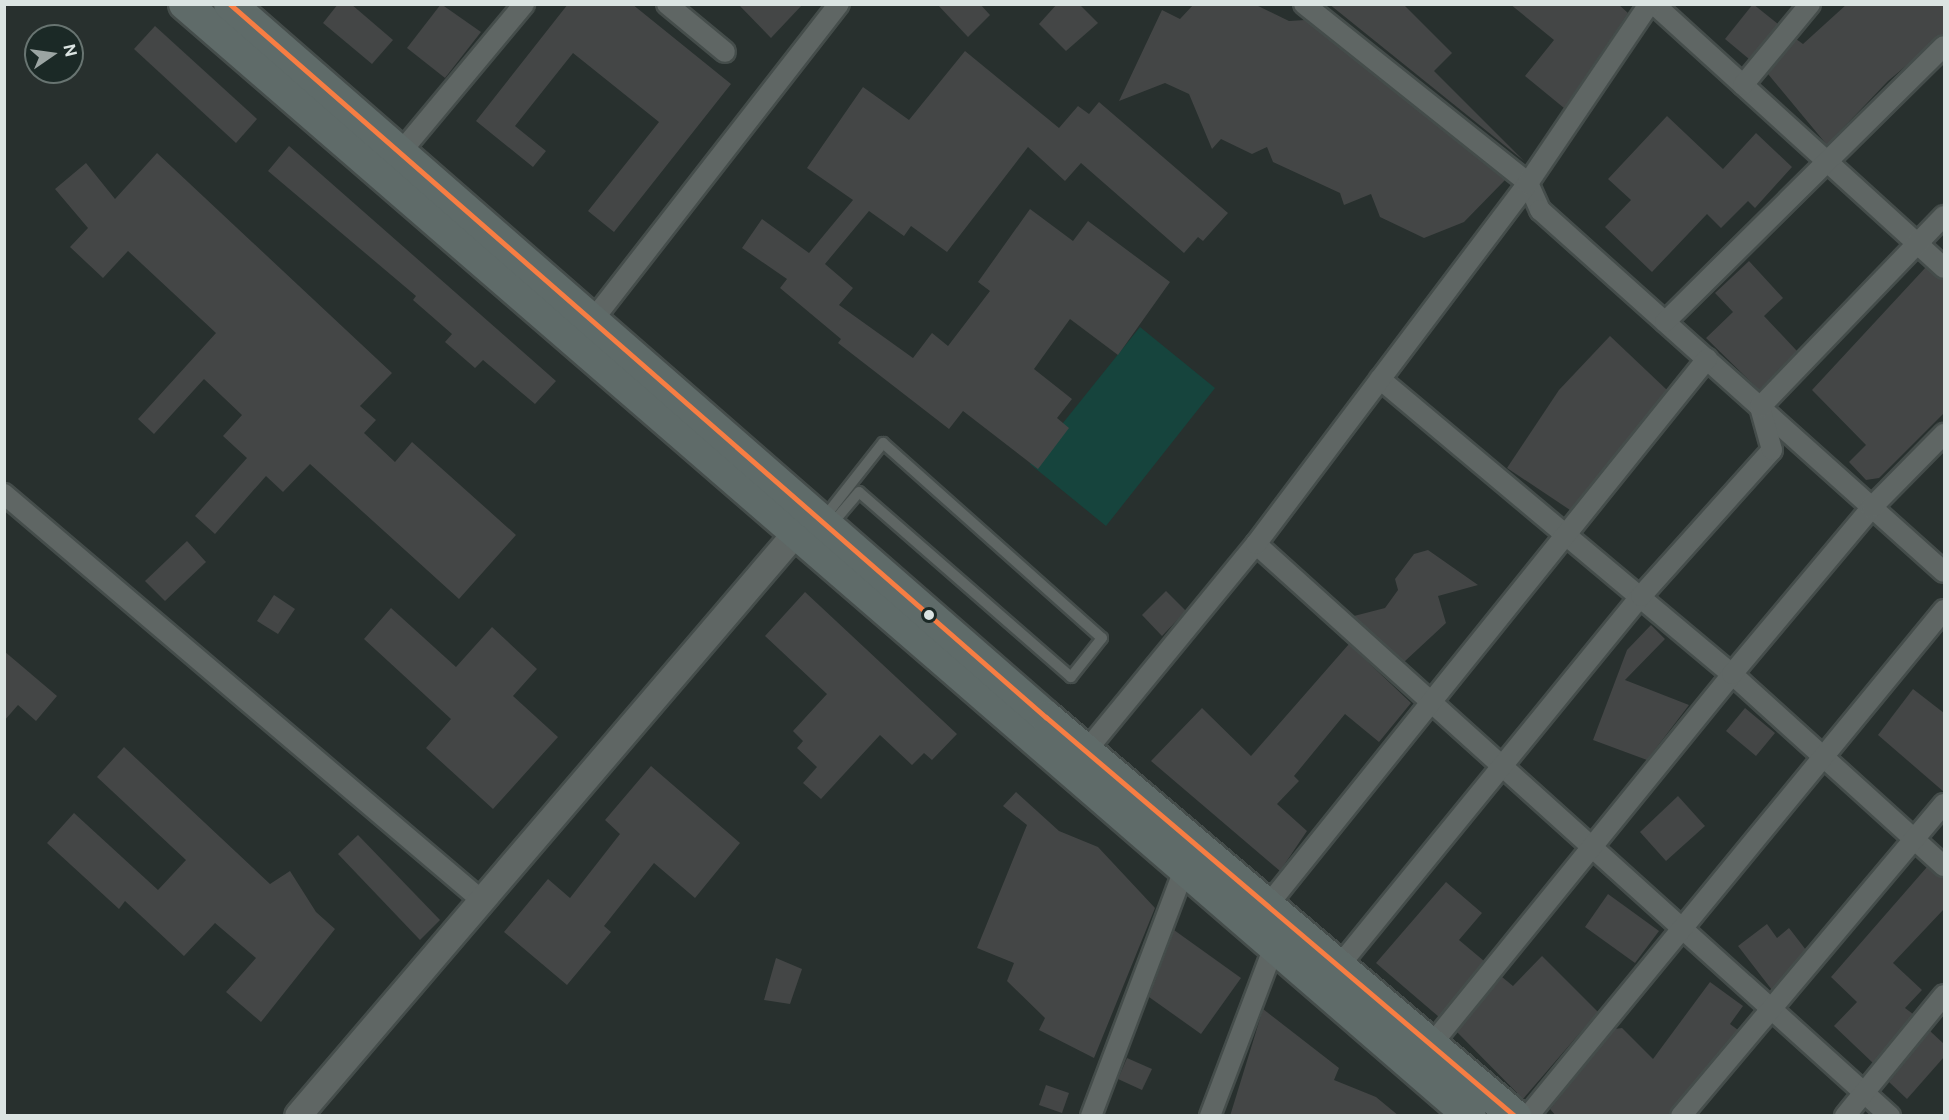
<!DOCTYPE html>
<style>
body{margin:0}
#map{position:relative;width:1949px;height:1120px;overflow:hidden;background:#28302e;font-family:"Public Sans",sans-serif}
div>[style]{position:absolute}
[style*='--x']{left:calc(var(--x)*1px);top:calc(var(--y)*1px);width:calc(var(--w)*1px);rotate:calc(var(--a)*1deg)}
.green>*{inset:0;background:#16443d}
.building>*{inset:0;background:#444646}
.roads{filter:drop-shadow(2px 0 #454d4b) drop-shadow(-2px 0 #454d4b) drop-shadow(0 2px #454d4b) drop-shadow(0 -2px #454d4b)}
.service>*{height:10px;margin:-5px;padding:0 5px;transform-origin:5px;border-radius:5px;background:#5f6664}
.minor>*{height:20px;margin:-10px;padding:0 10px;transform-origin:10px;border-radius:10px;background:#5f6664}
.tertiary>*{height:26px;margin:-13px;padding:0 13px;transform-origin:13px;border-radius:13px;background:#5f6664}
.primary>*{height:32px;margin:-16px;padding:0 16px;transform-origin:16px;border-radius:16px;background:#5f6b69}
.bus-1>*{height:4.5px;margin:-2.25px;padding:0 2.25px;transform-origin:2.25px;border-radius:2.25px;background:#f77d43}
.dots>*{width:16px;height:16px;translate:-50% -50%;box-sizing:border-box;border:3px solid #1b2926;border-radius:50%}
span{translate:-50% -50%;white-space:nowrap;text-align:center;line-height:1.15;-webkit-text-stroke:4.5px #1b2926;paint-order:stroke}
.frame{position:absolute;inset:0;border:6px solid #dbe4e2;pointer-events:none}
.north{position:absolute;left:24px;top:24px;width:60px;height:60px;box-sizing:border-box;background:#1b2926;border:2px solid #687471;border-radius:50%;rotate:77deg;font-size:16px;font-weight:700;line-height:24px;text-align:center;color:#dbe4e2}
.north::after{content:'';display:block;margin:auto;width:21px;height:27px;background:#9ca5a3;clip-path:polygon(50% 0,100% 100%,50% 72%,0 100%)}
</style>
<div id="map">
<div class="green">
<div style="clip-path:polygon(1140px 327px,1215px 388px,1106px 526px,1030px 464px)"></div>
</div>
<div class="building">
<div style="clip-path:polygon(338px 4px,351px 4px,393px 40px,372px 64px,323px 23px)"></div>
<div style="clip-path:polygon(441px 4px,481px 32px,445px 78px,407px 48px)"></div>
<div style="clip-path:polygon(568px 4px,632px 4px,731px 84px,614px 232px,588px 211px,659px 122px,573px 53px,515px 126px,546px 151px,533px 167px,476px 121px)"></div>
<div style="clip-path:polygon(738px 4px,803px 4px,771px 38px)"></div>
<div style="clip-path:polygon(937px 4px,980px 4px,990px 15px,968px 37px)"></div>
<div style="clip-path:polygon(1057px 4px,1079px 4px,1098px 23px,1066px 51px,1039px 24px)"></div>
<div style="clip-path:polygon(1194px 4px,1254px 4px,1289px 21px,1305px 20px,1505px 180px,1464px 222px,1424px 238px,1380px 217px,1371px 194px,1344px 205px,1340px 193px,1273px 162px,1267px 147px,1252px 154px,1221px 139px,1212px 149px,1189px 94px,1165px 83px,1119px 101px,1162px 10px,1180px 19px)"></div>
<div style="clip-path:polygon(1329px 4px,1403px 4px,1452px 53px,1434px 71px,1524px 161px)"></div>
<div style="clip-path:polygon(1510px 4px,1618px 4px,1628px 13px,1564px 108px,1525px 76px,1554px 40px)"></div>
<div style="clip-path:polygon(1753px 4px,1778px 24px,1749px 59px,1725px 39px)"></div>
<div style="clip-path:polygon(1847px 4px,1944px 4px,1944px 34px,1888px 81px,1827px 145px,1768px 74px,1796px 39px,1803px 44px)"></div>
<div style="clip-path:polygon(155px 26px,257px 119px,236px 143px,134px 49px)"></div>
<div style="clip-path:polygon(965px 51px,1059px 128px,1078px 106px,1089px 114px,1099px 102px,1228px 213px,1203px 241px,1198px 237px,1184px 253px,1081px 163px,1065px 181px,1028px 147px,947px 252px,911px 226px,904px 236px,869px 211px,825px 264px,853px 288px,839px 305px,913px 358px,932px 333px,948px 346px,990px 291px,978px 282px,1030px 209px,1073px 241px,1088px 221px,1170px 282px,1118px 355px,1070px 319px,1034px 369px,1072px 399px,1057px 418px,1069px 428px,1038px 469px,963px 411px,949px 429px,838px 343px,841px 339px,780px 288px,787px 279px,742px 248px,762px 219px,809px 253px,853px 200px,807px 168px,863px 87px,909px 120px)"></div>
<div style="clip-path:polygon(1667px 116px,1723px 169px,1756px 133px,1792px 167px,1755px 208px,1748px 201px,1721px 228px,1707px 214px,1652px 272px,1605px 227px,1631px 200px,1608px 179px)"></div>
<div style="clip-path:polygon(289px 146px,556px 381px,535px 404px,483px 360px,475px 368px,445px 342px,452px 334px,413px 300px,416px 296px,268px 171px)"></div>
<div style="clip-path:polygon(157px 153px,392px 373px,360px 406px,376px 420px,364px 433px,395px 462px,412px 442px,516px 535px,459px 599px,310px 464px,283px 492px,266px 476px,215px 534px,195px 516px,247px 458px,223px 436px,242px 415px,204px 379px,154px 434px,138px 419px,216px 333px,128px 251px,103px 278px,70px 247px,88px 228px,55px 189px,86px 163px,115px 199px)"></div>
<div style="clip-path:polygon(1749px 261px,1783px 298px,1764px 316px,1797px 351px,1759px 390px,1706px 338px,1733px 312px,1715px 293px)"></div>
<div style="clip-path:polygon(1926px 267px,1944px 280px,1944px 413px,1879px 478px,1866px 480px,1849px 462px,1866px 445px,1812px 390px)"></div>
<div style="clip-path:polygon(1610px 336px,1667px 390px,1570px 510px,1507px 468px,1559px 390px)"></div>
<div style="clip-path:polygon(187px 541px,206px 562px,165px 601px,145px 581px)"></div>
<div style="clip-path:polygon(1428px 550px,1478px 585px,1438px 596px,1446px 623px,1404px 662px,1354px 616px,1385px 608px,1398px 590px,1395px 579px,1414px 554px)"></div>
<div style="clip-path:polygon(1166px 591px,1186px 611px,1162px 636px,1142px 615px)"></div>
<div style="clip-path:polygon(805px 592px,957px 734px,932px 760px,924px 753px,912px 765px,880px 735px,821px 799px,803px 783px,817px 767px,797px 748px,803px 741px,793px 731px,827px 694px,765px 636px)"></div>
<div style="clip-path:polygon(274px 595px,295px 609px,278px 634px,257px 621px)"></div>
<div style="clip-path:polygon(391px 608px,456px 667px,492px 627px,537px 669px,513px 696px,558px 737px,493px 809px,426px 748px,451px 719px,364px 639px)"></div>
<div style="clip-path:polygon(1651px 625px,1665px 639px,1625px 680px,1689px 705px,1647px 760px,1593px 740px,1627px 650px)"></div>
<div style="clip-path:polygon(1349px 644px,1411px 703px,1379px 742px,1345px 714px,1294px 776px,1299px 781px,1277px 804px,1307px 831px,1280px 871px,1151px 761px,1202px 708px,1251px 756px)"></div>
<div style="clip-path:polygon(4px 651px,57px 696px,36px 721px,18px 705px,4px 721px)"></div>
<div style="clip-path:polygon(1913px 689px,1944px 713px,1944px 792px,1878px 735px)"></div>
<div style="clip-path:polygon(1745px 708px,1775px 733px,1756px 756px,1726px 731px)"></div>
<div style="clip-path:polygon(124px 747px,270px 884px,290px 871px,316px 912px,335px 929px,261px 1022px,226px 992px,256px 958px,215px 923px,184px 956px,125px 901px,119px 909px,47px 843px,74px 813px,158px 890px,186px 860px,97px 777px)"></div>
<div style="clip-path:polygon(651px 766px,740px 843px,695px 898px,654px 863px,604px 926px,611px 932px,567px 985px,504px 932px,548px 879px,570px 898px,620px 834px,605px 820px)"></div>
<div style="clip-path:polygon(1016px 792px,1059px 831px,1098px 847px,1155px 908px,1094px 1058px,1039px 1030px,1045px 1018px,1007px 981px,1014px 963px,977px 948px,1027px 825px,1003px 806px)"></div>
<div style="clip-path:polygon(1678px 796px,1705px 826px,1666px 861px,1640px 832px)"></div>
<div style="clip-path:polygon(358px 835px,440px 920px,420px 940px,338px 854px)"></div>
<div style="clip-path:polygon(1927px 867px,1944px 878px,1944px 909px,1893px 963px,1922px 990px,1905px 1008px,1913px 1014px,1873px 1063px,1834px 1026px,1857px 1002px,1831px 977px)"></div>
<div style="clip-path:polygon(1446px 882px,1482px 913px,1459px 940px,1484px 961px,1439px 1017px,1376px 963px)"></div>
<div style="clip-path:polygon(1608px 894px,1659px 931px,1635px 963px,1585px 927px)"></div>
<div style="clip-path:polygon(1767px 924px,1777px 938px,1789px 928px,1806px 950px,1772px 990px,1738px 946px)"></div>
<div style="clip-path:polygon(1174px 930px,1241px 978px,1201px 1034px,1149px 997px)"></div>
<div style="clip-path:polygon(1542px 956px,1598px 1012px,1523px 1099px,1457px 1032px,1502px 977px,1513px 986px)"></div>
<div style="clip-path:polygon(776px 958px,802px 969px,790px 1004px,764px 1000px)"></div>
<div style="clip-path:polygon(1710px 982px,1743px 1006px,1730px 1024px,1738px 1030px,1669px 1116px,1556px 1116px,1550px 1109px,1615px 1029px,1622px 1028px,1653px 1059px)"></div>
<div style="clip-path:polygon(1263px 1009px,1339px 1068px,1334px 1080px,1376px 1097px,1399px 1116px,1230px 1116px)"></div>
<div style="clip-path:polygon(1930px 1031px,1944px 1044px,1944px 1057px,1907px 1099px,1889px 1082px)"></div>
<div style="clip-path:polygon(1127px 1058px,1152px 1069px,1142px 1090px,1118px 1079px)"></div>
<div style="clip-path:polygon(1046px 1085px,1069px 1093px,1062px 1113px,1039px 1105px)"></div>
</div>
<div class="roads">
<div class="service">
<div style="--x:823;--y:519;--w:97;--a:-51.7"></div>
<div style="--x:883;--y:443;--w:293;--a:41.7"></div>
<div style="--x:1102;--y:638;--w:50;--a:128.5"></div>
<div style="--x:1071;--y:677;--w:281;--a:-138.9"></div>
<div style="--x:859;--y:492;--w:43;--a:130.3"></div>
</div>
<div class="minor">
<div style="--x:667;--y:4;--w:75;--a:39.6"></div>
<div style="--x:1304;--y:4;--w:287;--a:38.6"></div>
<div style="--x:1528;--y:183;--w:30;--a:66"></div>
<div style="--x:1540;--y:210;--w:542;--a:41.86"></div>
<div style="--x:1654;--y:4;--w:392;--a:42.3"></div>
<div style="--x:1743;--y:85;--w:105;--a:-50.4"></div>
<div style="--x:400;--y:153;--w:194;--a:-50.2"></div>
<div style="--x:592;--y:321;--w:402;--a:-52.1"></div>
<div style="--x:1665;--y:322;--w:392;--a:-44.7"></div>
<div style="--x:1380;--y:379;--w:459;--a:40"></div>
<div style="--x:1732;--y:674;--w:286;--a:42.2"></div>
<div style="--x:4;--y:494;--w:625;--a:40.39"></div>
<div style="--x:1256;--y:544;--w:854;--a:42.06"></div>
<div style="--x:1086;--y:751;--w:268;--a:-50.6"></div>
<div style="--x:1256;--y:544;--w:452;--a:-53"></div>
<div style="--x:1528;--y:183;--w:216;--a:-55.9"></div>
<div style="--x:1268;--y:905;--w:701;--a:-51.2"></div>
<div style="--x:1339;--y:966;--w:478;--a:-50.8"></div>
<div style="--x:1641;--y:596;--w:196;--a:-48.1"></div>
<div style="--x:1772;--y:450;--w:45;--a:-105.6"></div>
<div style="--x:1760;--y:407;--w:265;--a:-46.1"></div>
<div style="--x:1431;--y:1045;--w:478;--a:-50.9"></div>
<div style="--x:1732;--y:674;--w:218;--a:-50"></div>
<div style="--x:1872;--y:507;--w:103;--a:-45.4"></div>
<div style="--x:1091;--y:1116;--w:263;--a:-69.3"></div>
<div style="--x:1210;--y:1116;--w:181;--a:-69.3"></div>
<div style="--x:1528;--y:1116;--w:655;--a:-50.58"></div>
<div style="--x:1681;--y:1116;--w:408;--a:-49.9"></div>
<div style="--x:1845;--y:1116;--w:156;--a:-50.7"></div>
</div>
<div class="tertiary">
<div style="--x:298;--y:1116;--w:787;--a:-49.49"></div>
</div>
<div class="primary">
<div style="--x:185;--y:4;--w:1699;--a:40.87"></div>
<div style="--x:230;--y:4;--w:1084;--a:41.15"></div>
<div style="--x:1046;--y:717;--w:616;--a:40.39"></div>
</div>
</div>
<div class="bus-1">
<div style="--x:230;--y:4;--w:1084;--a:41.15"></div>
<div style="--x:1046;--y:717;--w:616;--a:40.39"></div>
</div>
<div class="dots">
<div style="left:929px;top:615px;background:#dbe4e2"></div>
</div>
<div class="frame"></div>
<div class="north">N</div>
</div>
